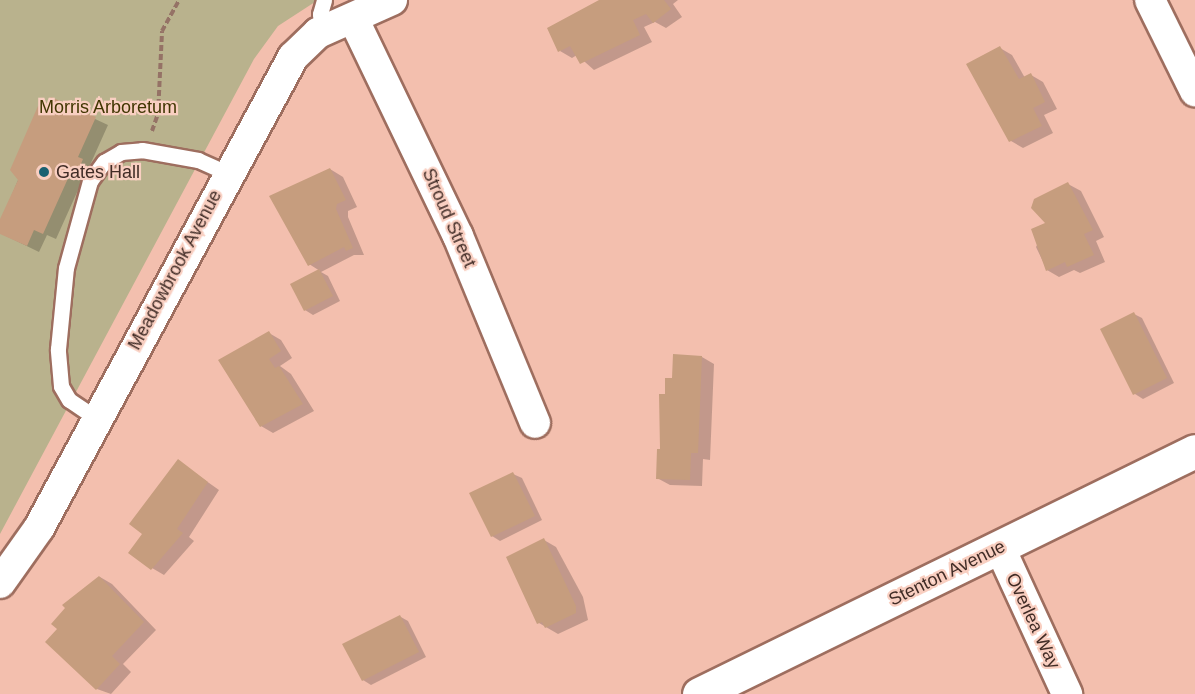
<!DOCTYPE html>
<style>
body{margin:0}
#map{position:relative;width:1195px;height:694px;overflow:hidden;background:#f3bfae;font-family:Arial,sans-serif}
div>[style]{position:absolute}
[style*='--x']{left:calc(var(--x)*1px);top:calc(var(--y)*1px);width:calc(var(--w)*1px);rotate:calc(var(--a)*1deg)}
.green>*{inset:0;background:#b9b28d}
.shadow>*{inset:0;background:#0003}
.building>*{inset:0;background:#c69d7e}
.path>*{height:4px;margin-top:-2px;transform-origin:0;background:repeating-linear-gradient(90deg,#957266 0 6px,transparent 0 9px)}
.roads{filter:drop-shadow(2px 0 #9e6e5f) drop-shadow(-2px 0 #9e6e5f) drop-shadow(0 2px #9e6e5f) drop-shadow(0 -2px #9e6e5f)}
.lane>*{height:15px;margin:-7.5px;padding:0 7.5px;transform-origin:7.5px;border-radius:7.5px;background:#fff}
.street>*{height:30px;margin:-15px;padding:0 15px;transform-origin:15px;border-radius:15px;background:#fff}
.secondary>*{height:33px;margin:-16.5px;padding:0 16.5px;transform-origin:16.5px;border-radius:16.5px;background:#fff}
.dots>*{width:16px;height:16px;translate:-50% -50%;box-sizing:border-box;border:3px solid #f9cfc1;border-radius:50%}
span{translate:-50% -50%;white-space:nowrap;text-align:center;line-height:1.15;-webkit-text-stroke:4.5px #f9cfc1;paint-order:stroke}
.park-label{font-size:18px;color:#403602}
.poi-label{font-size:18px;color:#412c26}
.left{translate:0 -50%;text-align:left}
.street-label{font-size:18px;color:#412c26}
</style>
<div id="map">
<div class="green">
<div style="clip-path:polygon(0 0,318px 0,278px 26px,254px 59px,0 534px)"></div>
</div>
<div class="shadow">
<div style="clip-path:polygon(601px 0,678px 0,673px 4px,682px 17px,666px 28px,655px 22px,644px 27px,652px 42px,594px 70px,577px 55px,572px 58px,560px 51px)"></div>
<div style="clip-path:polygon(1000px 48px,1012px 55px,1025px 78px,1031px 75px,1043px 82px,1057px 109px,1044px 115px,1053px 133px,1023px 148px,1011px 141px)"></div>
<div style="clip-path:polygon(52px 99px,108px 125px,90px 165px,95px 168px,83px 179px,56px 239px,47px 235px,39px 252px,0 233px,0 223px)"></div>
<div style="clip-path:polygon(330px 169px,343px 177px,357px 207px,348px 211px,348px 217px,364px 255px,354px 255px,321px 272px,328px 276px,340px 301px,313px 315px,305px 310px,320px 271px,309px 264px)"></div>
<div style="clip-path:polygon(1068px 184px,1081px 191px,1104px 237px,1096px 241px,1105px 262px,1080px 273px,1074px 270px,1059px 277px,1047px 270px,1036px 247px)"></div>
<div style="clip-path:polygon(1134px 314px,1142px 318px,1174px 383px,1143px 399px,1135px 394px,1102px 330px)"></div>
<div style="clip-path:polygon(269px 333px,281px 340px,292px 358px,280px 366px,291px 374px,314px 411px,273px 433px,261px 426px)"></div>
<div style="clip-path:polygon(702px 357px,714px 364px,710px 460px,703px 459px,702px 486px,670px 485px,657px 478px,666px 396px,673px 380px)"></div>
<div style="clip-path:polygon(178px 461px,219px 490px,189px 537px,194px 541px,164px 575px,152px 568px,144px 533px)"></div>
<div style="clip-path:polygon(513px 474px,522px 478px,542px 520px,500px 541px,492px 536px)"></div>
<div style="clip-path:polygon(544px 540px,556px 547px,583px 597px,588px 620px,558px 634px,539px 623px)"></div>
<div style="clip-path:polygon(100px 577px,112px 584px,156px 630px,123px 664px,131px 672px,111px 694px,97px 689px,59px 629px,67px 608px,64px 605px)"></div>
<div style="clip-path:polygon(399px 616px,408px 621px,426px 657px,371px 685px,363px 680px)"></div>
</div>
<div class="building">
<div style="clip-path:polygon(599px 0,664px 0,671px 9px,653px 23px,646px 14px,633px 20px,640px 35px,580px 64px,570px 46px,558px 52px,547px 28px)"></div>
<div style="clip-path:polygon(1000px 46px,1019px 79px,1031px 73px,1045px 102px,1033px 108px,1042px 126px,1009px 142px,966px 64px)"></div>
<div style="clip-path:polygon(51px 97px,96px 117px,78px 157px,83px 159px,76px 176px,70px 174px,43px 234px,34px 230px,27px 246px,0 234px,0 219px,18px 180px,10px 170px,38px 106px,45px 109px)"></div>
<div style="clip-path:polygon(330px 168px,346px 200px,337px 204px,336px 209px,353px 248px,346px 251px,344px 247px,308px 266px,269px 196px)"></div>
<div style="clip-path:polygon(1068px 182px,1093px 230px,1084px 234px,1094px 255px,1067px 267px,1065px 262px,1046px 271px,1031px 229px,1045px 223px,1031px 208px,1034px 199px)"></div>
<div style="clip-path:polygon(319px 269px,333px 296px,304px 311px,290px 284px)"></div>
<div style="clip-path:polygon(1134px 312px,1167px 378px,1133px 395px,1100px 329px)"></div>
<div style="clip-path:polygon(269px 331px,281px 351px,269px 359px,275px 368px,279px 366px,303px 404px,260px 427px,218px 360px)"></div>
<div style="clip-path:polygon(673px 354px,702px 356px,698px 453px,691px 453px,690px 480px,656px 479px,657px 449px,660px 449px,659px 394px,665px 394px,665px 378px,672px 378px)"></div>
<div style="clip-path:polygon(178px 459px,208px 482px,177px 529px,183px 533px,151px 570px,128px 553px,142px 534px,129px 524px)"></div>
<div style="clip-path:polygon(513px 472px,535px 516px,491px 537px,469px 493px)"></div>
<div style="clip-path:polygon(544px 538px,576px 606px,576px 613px,545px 628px,542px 622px,537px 624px,506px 557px)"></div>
<div style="clip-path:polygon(99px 576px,144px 622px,112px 656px,120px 664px,96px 690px,45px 642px,57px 629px,51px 624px,65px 608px,62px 605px)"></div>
<div style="clip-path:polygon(400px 615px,419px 652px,362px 681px,342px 644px)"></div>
</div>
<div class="path">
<div style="--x:152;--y:131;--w:18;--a:-71"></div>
<div style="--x:158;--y:114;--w:83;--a:-87.2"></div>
<div style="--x:162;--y:31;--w:35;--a:-61"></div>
</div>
<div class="roads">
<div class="lane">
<div style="--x:323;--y:30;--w:16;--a:-101"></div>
<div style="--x:320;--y:14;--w:15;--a:-74"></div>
<div style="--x:96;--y:418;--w:32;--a:-146"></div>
<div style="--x:69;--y:400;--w:16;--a:-120"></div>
<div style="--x:61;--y:386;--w:37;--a:-95"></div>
<div style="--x:58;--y:349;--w:81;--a:-84.4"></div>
<div style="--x:66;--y:268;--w:90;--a:-74.6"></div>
<div style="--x:90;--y:181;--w:24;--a:-54"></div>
<div style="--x:104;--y:162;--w:20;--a:-30"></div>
<div style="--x:121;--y:152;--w:21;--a:-5"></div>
<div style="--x:142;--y:150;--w:57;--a:10.1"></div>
<div style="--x:198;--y:160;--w:32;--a:24"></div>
</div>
<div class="street">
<div style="--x:1150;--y:0;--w:102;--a:63.7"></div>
<div style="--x:353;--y:18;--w:242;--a:64.3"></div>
<div style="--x:458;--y:236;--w:202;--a:67.6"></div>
<div style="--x:1000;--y:548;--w:161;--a:65.3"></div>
<div style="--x:0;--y:583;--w:67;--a:-54.7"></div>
<div style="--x:39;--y:528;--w:535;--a:-61.66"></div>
<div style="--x:293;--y:57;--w:35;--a:-44"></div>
<div style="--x:318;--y:33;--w:81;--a:-24"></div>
</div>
<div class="secondary">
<div style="--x:699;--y:694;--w:552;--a:-26.1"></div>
</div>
</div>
<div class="dots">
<div style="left:44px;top:172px;background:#1a6071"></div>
</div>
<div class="park-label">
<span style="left:108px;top:107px">Morris Arboretum</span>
</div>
<div class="poi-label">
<span class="left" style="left:56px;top:172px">Gates Hall</span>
</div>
<div class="street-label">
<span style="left:449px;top:218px;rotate:66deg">Stroud Street</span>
<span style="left:175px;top:270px;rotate:-62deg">Meadowbrook Avenue</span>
<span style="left:947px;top:573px;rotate:-26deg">Stenton Avenue</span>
<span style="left:1033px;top:621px;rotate:65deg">Overlea Way</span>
</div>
</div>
